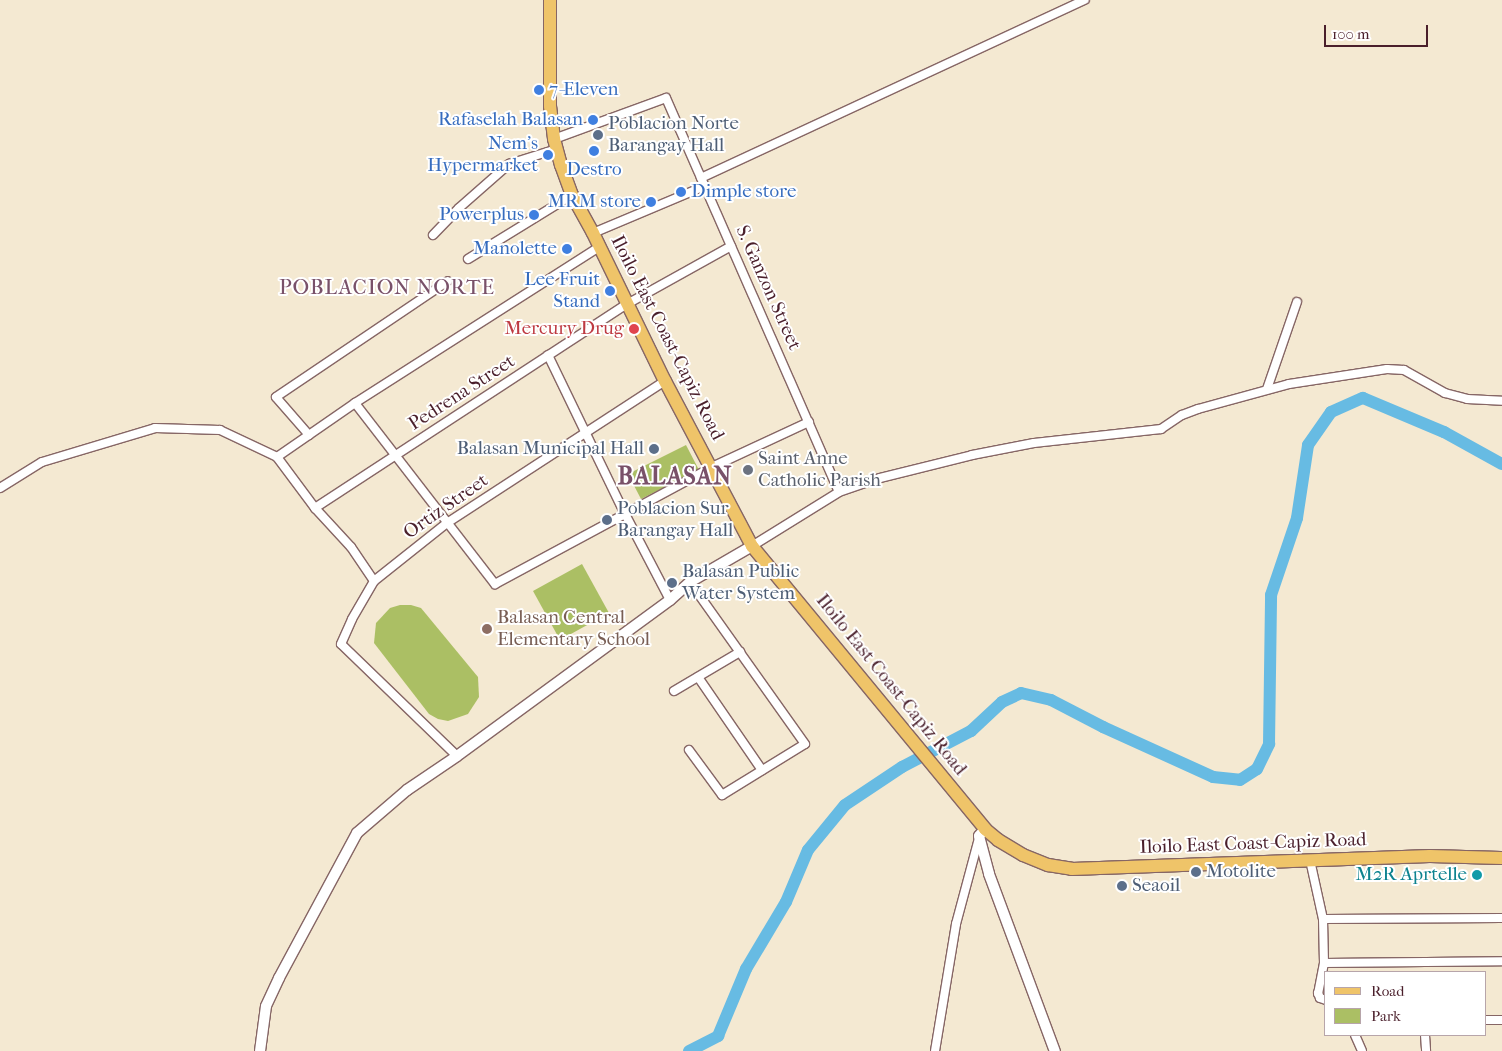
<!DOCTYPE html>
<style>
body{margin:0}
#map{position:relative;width:1502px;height:1051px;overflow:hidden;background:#f4e9d2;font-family:"IM FELL French Canon",serif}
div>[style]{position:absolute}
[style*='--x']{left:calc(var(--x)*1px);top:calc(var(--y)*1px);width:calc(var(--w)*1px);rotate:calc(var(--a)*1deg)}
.green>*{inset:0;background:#abbf64}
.river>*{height:12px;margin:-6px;padding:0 6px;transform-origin:6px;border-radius:6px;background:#67bbe3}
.roads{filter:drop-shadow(1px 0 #866665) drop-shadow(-1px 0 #866665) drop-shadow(0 1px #866665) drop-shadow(0 -1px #866665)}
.minor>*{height:8px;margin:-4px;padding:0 4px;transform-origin:4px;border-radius:4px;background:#fff}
.tertiary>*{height:10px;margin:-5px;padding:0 5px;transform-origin:5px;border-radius:5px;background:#fff}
.primary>*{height:12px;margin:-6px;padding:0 6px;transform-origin:6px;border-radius:6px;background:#efc469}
.dots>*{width:14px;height:14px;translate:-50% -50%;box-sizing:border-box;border:2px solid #fff;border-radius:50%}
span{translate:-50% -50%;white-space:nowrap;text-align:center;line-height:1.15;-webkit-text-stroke:4px #fff;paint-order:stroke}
.shop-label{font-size:19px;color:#366cbe}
.left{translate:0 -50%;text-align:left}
.right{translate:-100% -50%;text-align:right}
.service-label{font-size:19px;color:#4e5e75}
.street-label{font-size:19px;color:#4a1f2b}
.health-label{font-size:19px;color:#be3a42}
.worship-label{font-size:19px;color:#5b616d}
.education-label{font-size:19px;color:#785e54}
.culture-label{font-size:19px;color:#0d838f}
.quarter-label{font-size:21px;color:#795169;letter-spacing:1px}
.district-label{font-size:24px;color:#795169;font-weight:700;letter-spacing:1px}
.legend{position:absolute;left:1324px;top:971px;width:162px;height:65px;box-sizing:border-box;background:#fff;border:1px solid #b7a5aa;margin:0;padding:6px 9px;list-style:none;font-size:15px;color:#4a1f2b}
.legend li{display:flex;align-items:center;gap:10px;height:25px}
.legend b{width:25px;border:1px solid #b7a5aa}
.scale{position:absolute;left:1324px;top:25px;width:104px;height:22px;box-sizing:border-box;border:2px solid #4a1f2b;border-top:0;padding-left:6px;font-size:15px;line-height:18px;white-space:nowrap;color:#4a1f2b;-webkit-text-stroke:4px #fff;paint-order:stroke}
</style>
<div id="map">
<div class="green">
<div style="clip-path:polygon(686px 445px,699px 470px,641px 499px,628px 474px)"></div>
<div style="clip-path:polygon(582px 564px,609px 613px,560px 640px,533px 591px)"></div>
<div style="clip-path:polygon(400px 605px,411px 605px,421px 608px,478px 677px,479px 697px,468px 714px,448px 721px,438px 719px,429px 714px,374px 643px,376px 623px,390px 608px)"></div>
</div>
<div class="river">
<div style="--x:689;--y:1051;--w:33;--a:-27"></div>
<div style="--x:718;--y:1036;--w:73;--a:-67.3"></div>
<div style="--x:746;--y:969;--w:78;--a:-59.2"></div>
<div style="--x:786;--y:902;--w:56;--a:-67.1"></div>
<div style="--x:808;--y:850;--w:58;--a:-50.6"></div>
<div style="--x:845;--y:805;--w:69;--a:-33.7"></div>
<div style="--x:902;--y:767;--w:78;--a:-27.6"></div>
<div style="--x:971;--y:731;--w:42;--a:-43.1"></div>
<div style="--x:1002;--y:702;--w:21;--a:-25"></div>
<div style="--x:1021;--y:693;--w:31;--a:13"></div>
<div style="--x:1051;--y:700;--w:59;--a:27.4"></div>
<div style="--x:1103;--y:727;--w:121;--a:24.4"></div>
<div style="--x:1213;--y:777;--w:27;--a:6"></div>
<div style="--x:1240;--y:780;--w:20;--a:-33"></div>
<div style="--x:1257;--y:769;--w:28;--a:-64"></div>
<div style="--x:1269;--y:744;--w:149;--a:-89.2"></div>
<div style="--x:1271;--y:595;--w:81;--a:-71.3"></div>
<div style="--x:1297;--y:518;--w:74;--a:-81.4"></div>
<div style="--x:1308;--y:445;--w:40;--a:-55.1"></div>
<div style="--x:1331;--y:412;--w:35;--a:-24"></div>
<div style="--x:1363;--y:398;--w:88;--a:22.8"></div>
<div style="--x:1444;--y:432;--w:66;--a:28.9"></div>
</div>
<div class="roads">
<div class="minor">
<div style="--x:554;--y:139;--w:119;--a:-20.1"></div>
<div style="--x:666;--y:98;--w:430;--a:66.3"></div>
<div style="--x:701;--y:178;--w:423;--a:-24.9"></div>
<div style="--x:593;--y:233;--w:121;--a:-22.8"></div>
<div style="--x:433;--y:235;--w:37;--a:-46"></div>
<div style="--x:459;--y:208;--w:67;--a:-41.3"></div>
<div style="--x:509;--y:164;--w:50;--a:-17.4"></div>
<div style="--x:468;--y:259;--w:122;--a:-31.6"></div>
<div style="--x:548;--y:355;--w:177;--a:64.2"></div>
<div style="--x:625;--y:514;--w:97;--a:62.4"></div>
<div style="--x:1267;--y:389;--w:92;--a:-71"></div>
<div style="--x:355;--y:403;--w:229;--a:52.3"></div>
<div style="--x:495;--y:584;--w:247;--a:-28.3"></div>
<div style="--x:712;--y:467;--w:107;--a:-24.9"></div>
<div style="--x:309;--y:435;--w:50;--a:-131"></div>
<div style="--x:276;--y:397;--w:207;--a:-34"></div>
<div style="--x:277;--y:457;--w:95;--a:-34.7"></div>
<div style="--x:355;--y:403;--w:290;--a:-32.6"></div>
<div style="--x:0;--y:488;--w:49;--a:-31.8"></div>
<div style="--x:42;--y:462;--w:118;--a:-16.7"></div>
<div style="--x:155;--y:428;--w:65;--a:1.8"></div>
<div style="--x:220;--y:430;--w:63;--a:25.3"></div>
<div style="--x:277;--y:457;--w:64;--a:53.3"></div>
<div style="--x:315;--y:508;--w:53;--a:47.3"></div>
<div style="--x:351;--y:547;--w:41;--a:55.9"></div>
<div style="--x:315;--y:508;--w:373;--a:-33.2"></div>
<div style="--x:627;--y:304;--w:119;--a:-29.1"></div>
<div style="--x:752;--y:546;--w:102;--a:-31.8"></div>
<div style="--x:839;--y:492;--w:43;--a:-18.9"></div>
<div style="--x:880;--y:478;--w:95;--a:-14"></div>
<div style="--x:972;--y:455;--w:63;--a:-11"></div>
<div style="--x:1034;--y:443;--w:128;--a:-6.3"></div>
<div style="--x:1161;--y:429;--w:25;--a:-34"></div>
<div style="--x:1182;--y:415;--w:17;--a:-21"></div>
<div style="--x:1198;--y:409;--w:94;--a:-15.4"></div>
<div style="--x:1289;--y:384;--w:99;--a:-8.7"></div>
<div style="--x:1387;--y:369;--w:17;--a:3"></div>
<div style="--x:1404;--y:370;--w:47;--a:29.3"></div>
<div style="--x:1445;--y:393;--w:23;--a:15"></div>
<div style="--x:1467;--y:399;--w:35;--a:3"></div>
<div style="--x:698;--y:677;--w:113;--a:55.5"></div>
<div style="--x:674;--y:691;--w:77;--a:-30.6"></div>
<div style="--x:689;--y:750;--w:56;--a:53.7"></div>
<div style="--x:722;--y:795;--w:97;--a:-31.6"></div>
<div style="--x:805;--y:744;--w:199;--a:-125.4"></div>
<div style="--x:457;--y:756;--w:161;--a:-136"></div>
<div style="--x:341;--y:644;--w:27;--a:-66"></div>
<div style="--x:352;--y:619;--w:44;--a:-59.9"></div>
<div style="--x:374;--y:581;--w:93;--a:-38.5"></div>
<div style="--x:447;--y:523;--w:260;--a:-33.1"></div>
<div style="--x:1310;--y:860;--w:60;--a:77.6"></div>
<div style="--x:1323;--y:919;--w:44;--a:88.7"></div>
<div style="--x:1324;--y:963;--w:31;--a:101"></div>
<div style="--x:1318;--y:993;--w:5;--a:68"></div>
<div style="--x:1320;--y:998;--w:6;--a:18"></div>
<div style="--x:1323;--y:919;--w:179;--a:-0.3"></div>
<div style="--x:1324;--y:963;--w:178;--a:-0.6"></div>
<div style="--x:1486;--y:1020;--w:16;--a:0"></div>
<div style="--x:1355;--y:1035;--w:17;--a:66"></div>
<div style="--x:1425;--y:1035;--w:16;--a:86"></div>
<div style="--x:935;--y:1051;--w:129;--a:-80.6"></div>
<div style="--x:956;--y:924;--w:89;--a:-75"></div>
</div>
<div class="tertiary">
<div style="--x:985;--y:829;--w:9;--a:131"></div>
<div style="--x:979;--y:836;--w:39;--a:75"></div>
<div style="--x:989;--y:874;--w:189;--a:69.6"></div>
<div style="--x:260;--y:1051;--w:45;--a:-82.4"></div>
<div style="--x:266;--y:1006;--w:31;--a:-65"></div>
<div style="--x:279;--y:978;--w:165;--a:-61.7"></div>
<div style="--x:357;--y:833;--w:66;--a:-40.7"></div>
<div style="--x:407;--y:790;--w:60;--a:-34.2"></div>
<div style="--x:457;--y:756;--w:264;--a:-36.2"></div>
<div style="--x:670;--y:600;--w:27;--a:-42"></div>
<div style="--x:690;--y:582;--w:72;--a:-30.1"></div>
</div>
<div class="primary">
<div style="--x:550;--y:0;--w:106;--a:90"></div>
<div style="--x:550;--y:106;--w:33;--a:83"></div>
<div style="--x:554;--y:139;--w:27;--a:75"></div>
<div style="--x:561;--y:165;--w:32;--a:70"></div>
<div style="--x:572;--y:195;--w:43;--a:61.1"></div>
<div style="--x:593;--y:233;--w:165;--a:64.1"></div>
<div style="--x:665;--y:381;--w:187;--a:62.2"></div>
<div style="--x:752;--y:546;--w:367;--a:50.5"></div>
<div style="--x:985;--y:829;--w:17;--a:40"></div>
<div style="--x:998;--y:840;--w:29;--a:31"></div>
<div style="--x:1023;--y:855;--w:27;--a:22"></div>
<div style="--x:1048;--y:865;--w:24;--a:9"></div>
<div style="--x:1072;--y:869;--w:358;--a:-2.1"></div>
<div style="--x:1430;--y:856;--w:72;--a:1.6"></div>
</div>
</div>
<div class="dots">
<div style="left:539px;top:90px;background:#3f7fe0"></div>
<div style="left:593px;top:120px;background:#3f7fe0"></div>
<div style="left:598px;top:135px;background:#5c6f8a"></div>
<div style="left:594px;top:151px;background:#3f7fe0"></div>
<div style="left:548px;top:155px;background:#3f7fe0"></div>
<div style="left:681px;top:192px;background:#3f7fe0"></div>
<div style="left:651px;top:202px;background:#3f7fe0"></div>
<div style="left:534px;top:215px;background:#3f7fe0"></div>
<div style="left:567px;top:249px;background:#3f7fe0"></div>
<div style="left:610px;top:291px;background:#3f7fe0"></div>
<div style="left:634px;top:329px;background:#e0444e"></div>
<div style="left:654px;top:449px;background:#5c6f8a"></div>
<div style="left:748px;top:470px;background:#6b7280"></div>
<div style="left:607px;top:520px;background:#5c6f8a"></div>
<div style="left:672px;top:583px;background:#5c6f8a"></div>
<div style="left:487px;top:629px;background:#8d6e63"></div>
<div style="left:1196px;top:872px;background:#5c6f8a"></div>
<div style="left:1477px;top:875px;background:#0f9aa8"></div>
<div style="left:1122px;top:886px;background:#5c6f8a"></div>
</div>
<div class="shop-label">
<span class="left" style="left:549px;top:90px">7-Eleven</span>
<span class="right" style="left:583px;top:120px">Rafaselah Balasan</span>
<span class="right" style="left:538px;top:155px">Nem's<br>Hypermarket</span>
<span style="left:594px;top:170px">Destro</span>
<span class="left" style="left:691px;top:192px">Dimple store</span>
<span class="right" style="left:641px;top:202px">MRM store</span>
<span class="right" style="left:524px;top:215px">Powerplus</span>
<span class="right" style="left:557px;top:249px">Manolette</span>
<span class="right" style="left:600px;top:291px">Lee Fruit<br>Stand</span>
</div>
<div class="service-label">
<span class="left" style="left:608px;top:135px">Poblacion Norte<br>Barangay Hall</span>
<span class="right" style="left:644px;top:449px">Balasan Municipal Hall</span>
<span class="left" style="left:617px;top:520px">Poblacion Sur<br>Barangay Hall</span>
<span class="left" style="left:682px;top:583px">Balasan Public<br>Water System</span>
<span class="left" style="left:1206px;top:872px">Motolite</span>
<span class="left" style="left:1132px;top:886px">Seaoil</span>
</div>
<div class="street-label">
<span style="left:768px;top:288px;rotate:66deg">S. Ganzon Street</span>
<span style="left:667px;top:338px;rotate:63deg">Iloilo East Coast-Capiz Road</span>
<span style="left:462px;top:393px;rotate:-33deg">Pedrena Street</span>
<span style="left:446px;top:507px;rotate:-35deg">Ortiz Street</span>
<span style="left:891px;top:685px;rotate:51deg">Iloilo East Coast-Capiz Road</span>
<span style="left:1253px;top:844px;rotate:-2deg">Iloilo East Coast-Capiz Road</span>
</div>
<div class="health-label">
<span class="right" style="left:624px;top:329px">Mercury Drug</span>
</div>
<div class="worship-label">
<span class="left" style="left:758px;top:470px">Saint Anne<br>Catholic Parish</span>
</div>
<div class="education-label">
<span class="left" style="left:497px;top:629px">Balasan Central<br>Elementary School</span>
</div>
<div class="culture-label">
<span class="right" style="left:1467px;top:875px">M2R Aprtelle</span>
</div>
<div class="quarter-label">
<span style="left:387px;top:287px">POBLACION NORTE</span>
</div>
<div class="district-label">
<span style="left:675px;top:477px">BALASAN</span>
</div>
<ul class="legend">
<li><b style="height:6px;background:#efc469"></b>Road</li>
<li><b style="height:14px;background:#abbf64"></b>Park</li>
</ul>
<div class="scale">100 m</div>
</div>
